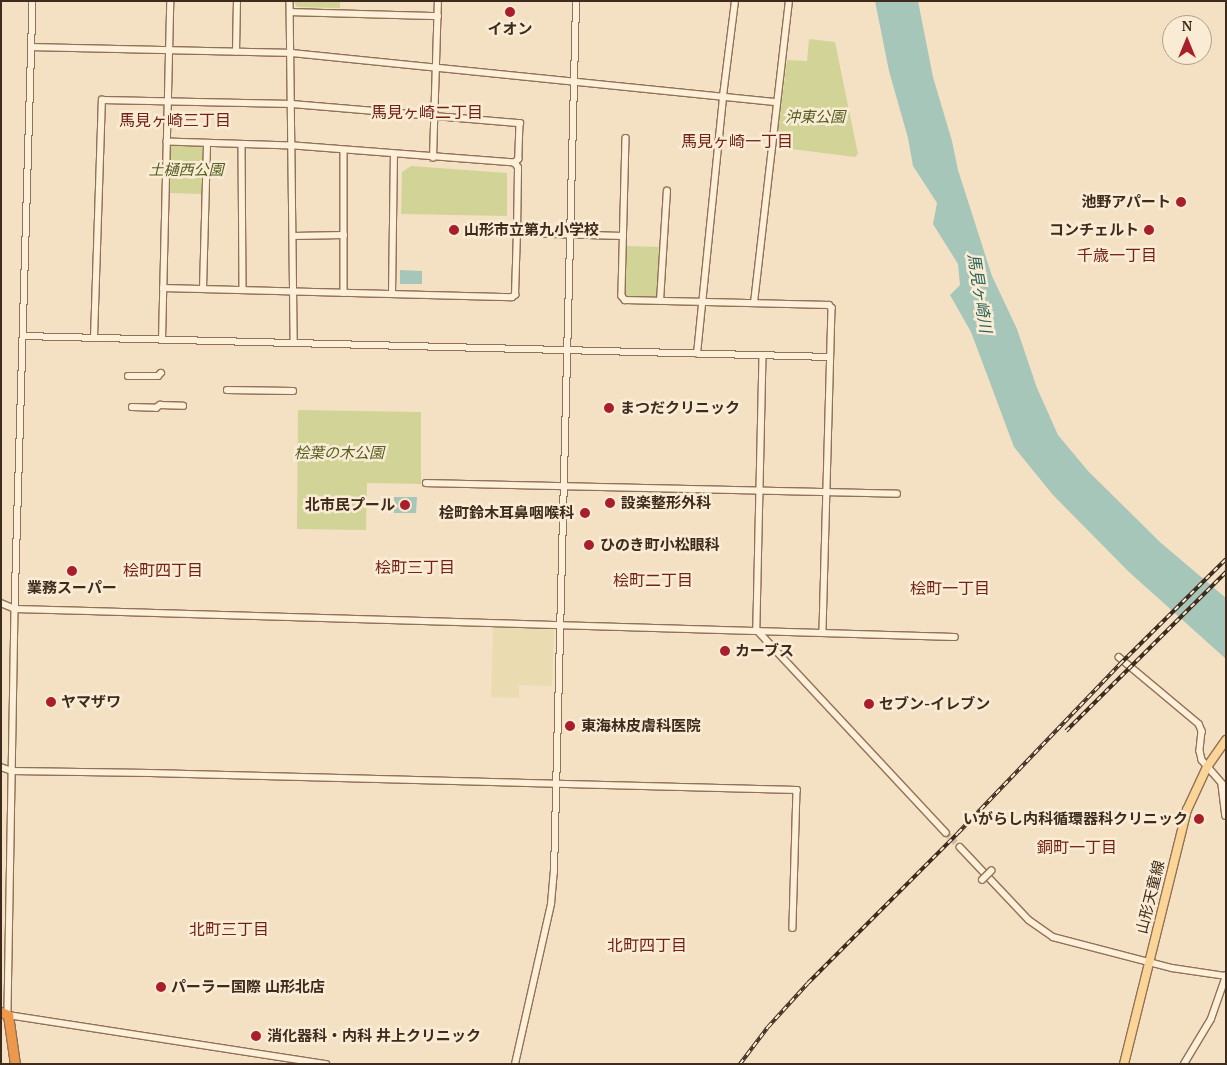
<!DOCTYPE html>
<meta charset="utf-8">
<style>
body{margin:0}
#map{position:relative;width:1227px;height:1065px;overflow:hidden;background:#f4e1c4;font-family:"PT Serif","Noto Sans JP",serif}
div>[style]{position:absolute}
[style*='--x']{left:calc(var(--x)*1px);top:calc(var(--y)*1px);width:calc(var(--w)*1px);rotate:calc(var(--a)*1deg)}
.farmland>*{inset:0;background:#eadcb0}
.green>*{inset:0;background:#d1d496}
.water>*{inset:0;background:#a6c6ba}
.minor-tunnel>*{height:5.5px;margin-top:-2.75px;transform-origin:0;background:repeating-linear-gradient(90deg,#d0bda3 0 5.5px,transparent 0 8.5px)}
.roads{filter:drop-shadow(1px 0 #917157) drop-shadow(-1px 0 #917157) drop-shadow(0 1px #917157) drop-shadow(0 -1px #917157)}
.minor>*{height:5.5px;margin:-2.75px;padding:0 2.75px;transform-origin:2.75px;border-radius:2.75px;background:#fdefd8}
.major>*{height:8px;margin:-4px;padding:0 4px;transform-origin:4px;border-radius:4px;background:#fbd497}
.highway>*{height:9px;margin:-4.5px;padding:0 4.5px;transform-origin:4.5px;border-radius:4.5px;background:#ed984b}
.rail>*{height:4px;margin-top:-2px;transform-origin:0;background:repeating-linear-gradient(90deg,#faecd4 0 5.5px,#3f2b1d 0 11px);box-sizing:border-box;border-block:1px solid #3f2b1d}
.bridges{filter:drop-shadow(1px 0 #917157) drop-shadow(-1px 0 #917157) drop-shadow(0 1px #917157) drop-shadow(0 -1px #917157)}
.minor-bridge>*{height:5.5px;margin:-2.75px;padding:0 2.75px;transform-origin:2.75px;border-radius:2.75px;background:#fdefd8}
.dots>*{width:14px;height:14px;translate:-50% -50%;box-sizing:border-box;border:2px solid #faecd4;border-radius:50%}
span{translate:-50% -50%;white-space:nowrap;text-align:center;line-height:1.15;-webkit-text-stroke:5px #faecd4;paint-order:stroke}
.poi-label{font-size:15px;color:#3f2b1d;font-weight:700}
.right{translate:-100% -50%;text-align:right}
.left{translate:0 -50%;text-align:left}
.park-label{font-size:15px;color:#545e21;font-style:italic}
.street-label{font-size:15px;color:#3f2b1d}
.neighbourhood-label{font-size:16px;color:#722217}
.water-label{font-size:16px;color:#2a6159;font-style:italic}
.frame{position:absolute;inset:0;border:2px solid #3f2b1d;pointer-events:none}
.north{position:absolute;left:1162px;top:15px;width:50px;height:50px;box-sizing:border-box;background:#faecd4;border:1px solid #af9f8b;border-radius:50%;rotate:0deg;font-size:14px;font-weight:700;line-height:20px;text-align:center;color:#3f2b1d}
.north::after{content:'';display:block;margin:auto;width:18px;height:22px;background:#a81f2b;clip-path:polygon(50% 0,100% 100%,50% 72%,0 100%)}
</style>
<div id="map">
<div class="farmland">
<div style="clip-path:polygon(493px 625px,554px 627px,552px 686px,519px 685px,519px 698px,491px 697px)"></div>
</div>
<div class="green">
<div style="clip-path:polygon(294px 1px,340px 1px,340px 8px,297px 7px)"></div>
<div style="clip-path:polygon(809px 39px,835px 42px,858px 154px,855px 157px,776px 147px,787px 60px,807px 61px)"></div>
<div style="clip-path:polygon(174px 144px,204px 144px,202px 194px,169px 193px,171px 147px)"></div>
<div style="clip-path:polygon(411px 166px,507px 173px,507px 216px,401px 214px,402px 172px)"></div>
<div style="clip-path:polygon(627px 246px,660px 247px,657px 297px,625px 296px)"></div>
<div style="clip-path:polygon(298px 410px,421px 412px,421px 484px,367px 483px,366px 530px,297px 529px)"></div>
</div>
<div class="water">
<div style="clip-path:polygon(875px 1px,918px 1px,933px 77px,952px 141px,958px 170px,992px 276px,1017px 329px,1037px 388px,1058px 435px,1088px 471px,1161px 543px,1226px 598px,1226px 659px,1129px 572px,1053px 495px,1014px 447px,971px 332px,950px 295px,960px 285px,958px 264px,933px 224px,937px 203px,913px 166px,908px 138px,889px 71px)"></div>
<div style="clip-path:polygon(400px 270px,422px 271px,422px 284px,400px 284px)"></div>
<div style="clip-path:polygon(394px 497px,417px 497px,416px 513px,394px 513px)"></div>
</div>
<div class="minor-tunnel">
<div style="--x:946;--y:833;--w:20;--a:45"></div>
</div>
<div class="roads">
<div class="minor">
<div style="--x:33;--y:1;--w:608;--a:91.7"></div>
<div style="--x:15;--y:609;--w:406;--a:91"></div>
<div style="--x:8;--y:1015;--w:322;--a:8.8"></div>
<div style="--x:290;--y:1;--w:342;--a:89.3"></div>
<div style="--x:291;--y:12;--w:147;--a:1.6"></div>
<div style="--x:32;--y:47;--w:260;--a:1.3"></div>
<div style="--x:292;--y:53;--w:487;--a:5.8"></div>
<div style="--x:236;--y:52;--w:51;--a:-88.9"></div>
<div style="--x:626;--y:138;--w:158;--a:91.5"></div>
<div style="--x:622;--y:296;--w:5;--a:53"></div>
<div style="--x:625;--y:300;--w:204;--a:1.4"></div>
<div style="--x:829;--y:305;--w:4;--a:45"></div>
<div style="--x:832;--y:308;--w:325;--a:91.6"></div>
<div style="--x:242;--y:144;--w:146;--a:89.6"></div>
<div style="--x:344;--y:150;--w:143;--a:90"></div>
<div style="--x:433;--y:158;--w:157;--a:-88.2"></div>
<div style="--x:517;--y:233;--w:106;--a:1.6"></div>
<div style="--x:293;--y:236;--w:51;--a:-1.1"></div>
<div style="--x:163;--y:288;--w:349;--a:1.5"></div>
<div style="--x:512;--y:297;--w:4;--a:-34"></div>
<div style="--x:515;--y:295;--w:62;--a:-88.2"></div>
<div style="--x:517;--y:233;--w:65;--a:-89.1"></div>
<div style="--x:518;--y:168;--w:6;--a:-121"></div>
<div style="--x:515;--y:163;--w:224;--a:-175.6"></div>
<div style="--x:292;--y:146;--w:125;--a:-178.2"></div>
<div style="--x:203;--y:289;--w:145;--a:-88.4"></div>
<div style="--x:392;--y:294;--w:139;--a:-89.2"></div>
<div style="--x:660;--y:301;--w:110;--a:-86.4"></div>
<div style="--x:754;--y:303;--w:304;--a:-83.4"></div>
<div style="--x:24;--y:336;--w:806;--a:1.49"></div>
<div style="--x:94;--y:338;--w:238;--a:-88.1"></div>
<div style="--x:102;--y:100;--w:190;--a:1.2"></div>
<div style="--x:292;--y:104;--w:229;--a:4.8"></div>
<div style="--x:520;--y:123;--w:36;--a:92"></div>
<div style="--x:519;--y:159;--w:6;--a:135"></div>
<div style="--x:162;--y:340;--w:339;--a:-88.6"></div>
<div style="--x:697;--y:354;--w:259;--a:-84.2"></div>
<div style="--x:723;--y:96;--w:96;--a:-82.8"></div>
<div style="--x:763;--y:356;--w:274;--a:91.3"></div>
<div style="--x:757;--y:630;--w:277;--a:47"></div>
<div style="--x:128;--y:376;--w:30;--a:0"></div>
<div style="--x:158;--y:376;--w:4;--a:-45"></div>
<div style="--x:227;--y:390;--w:66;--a:0.9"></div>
<div style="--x:132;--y:407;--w:24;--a:2"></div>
<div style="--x:156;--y:408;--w:5;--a:-37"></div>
<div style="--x:160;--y:405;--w:23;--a:2"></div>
<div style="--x:426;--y:483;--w:471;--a:1.3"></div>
<div style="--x:1;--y:603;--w:15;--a:23"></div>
<div style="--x:15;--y:609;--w:74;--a:1.5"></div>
<div style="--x:89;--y:611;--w:866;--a:1.72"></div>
<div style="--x:1119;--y:657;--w:104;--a:39.9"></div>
<div style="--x:1199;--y:724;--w:8;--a:67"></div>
<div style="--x:1202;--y:731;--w:20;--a:96"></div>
<div style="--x:1200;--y:751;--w:9;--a:77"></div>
<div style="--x:1202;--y:760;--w:37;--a:49"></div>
<div style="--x:1;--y:767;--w:12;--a:20"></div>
<div style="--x:12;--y:771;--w:138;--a:0.8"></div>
<div style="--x:150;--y:773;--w:647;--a:1.51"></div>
<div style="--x:797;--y:790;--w:138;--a:91.7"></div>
<div style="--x:1222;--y:785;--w:31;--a:83"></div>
<div style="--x:960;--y:847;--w:100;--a:46.6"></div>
<div style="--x:1029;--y:920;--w:29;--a:35"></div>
<div style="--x:1053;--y:937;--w:123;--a:14.6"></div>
<div style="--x:1172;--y:968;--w:55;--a:8.4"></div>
<div style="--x:515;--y:1064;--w:164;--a:-77.3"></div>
<div style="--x:551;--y:904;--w:32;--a:-85"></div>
<div style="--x:554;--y:872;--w:871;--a:-88.55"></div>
<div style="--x:1184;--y:1064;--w:52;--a:-59"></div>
<div style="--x:1211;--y:1019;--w:46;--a:-70.8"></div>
</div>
<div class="major">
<div style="--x:1124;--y:1064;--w:262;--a:-76.1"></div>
<div style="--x:1187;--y:810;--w:47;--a:-65.1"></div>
<div style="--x:1207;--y:767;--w:33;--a:-55"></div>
</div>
<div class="highway">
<div style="--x:1;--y:1012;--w:8;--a:23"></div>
<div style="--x:8;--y:1015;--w:49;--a:81.9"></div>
</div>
</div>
<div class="rail">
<div style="--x:1066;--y:731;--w:226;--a:-44.8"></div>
<div style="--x:740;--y:1064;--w:46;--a:-52.9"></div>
<div style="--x:768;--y:1027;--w:59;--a:-47.7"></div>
<div style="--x:808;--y:983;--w:212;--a:-45"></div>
<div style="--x:958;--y:833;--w:234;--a:-46.2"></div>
<div style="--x:1120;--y:664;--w:149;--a:-44.7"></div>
</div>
<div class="bridges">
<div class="minor-bridge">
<div style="--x:982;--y:880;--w:13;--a:-45"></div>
</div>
</div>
<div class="dots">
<div style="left:510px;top:12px;background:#a81f2b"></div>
<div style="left:1181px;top:202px;background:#a81f2b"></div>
<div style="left:454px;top:230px;background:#a81f2b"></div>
<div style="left:1149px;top:230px;background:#a81f2b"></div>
<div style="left:609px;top:408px;background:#a81f2b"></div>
<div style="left:610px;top:503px;background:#a81f2b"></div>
<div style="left:405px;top:505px;background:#a81f2b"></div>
<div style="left:585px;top:513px;background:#a81f2b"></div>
<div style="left:589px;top:545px;background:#a81f2b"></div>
<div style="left:72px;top:571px;background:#a81f2b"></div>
<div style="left:725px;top:651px;background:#a81f2b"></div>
<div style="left:51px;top:702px;background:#a81f2b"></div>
<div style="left:869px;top:704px;background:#a81f2b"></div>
<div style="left:570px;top:726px;background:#a81f2b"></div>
<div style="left:1199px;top:819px;background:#a81f2b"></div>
<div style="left:161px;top:987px;background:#a81f2b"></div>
<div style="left:256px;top:1036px;background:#a81f2b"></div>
</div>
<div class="poi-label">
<span style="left:510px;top:29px">イオン</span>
<span class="right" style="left:1171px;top:202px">池野アパート</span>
<span class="left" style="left:464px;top:230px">山形市立第九小学校</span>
<span class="right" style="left:1139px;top:230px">コンチェルト</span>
<span class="left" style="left:620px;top:408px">まつだクリニック</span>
<span class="left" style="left:621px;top:503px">設楽整形外科</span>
<span class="right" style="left:395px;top:505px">北市民プール</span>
<span class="right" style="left:574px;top:513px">桧町鈴木耳鼻咽喉科</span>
<span class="left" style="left:600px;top:545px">ひのき町小松眼科</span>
<span style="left:72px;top:588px">業務スーパー</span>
<span class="left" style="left:735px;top:651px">カーブス</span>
<span class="left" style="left:61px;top:702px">ヤマザワ</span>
<span class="left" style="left:879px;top:704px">セブン-イレブン</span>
<span class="left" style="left:581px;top:726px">東海林皮膚科医院</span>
<span class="right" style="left:1188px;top:819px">いがらし内科循環器科クリニック</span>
<span class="left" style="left:171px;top:987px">パーラー国際 山形北店</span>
<span class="left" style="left:267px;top:1036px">消化器科・内科 井上クリニック</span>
</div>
<div class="park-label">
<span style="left:815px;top:117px">沖東公園</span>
<span style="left:186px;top:170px">土樋西公園</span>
<span style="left:339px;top:453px">桧葉の木公園</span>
</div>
<div class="street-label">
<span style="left:1150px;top:897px;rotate:-76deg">山形天童線</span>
</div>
<div class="neighbourhood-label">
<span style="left:427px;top:112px">馬見ヶ崎二丁目</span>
<span style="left:175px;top:120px">馬見ヶ崎三丁目</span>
<span style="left:737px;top:141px">馬見ヶ崎一丁目</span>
<span style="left:1117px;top:255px">千歳一丁目</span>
<span style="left:415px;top:567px">桧町三丁目</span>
<span style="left:163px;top:570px">桧町四丁目</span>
<span style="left:653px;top:580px">桧町二丁目</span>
<span style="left:950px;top:588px">桧町一丁目</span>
<span style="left:1077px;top:847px">銅町一丁目</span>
<span style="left:229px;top:929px">北町三丁目</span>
<span style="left:647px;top:945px">北町四丁目</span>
</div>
<div class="water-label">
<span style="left:980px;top:293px;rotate:81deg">馬見ヶ崎川</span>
</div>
<div class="frame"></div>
<div class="north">N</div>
</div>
